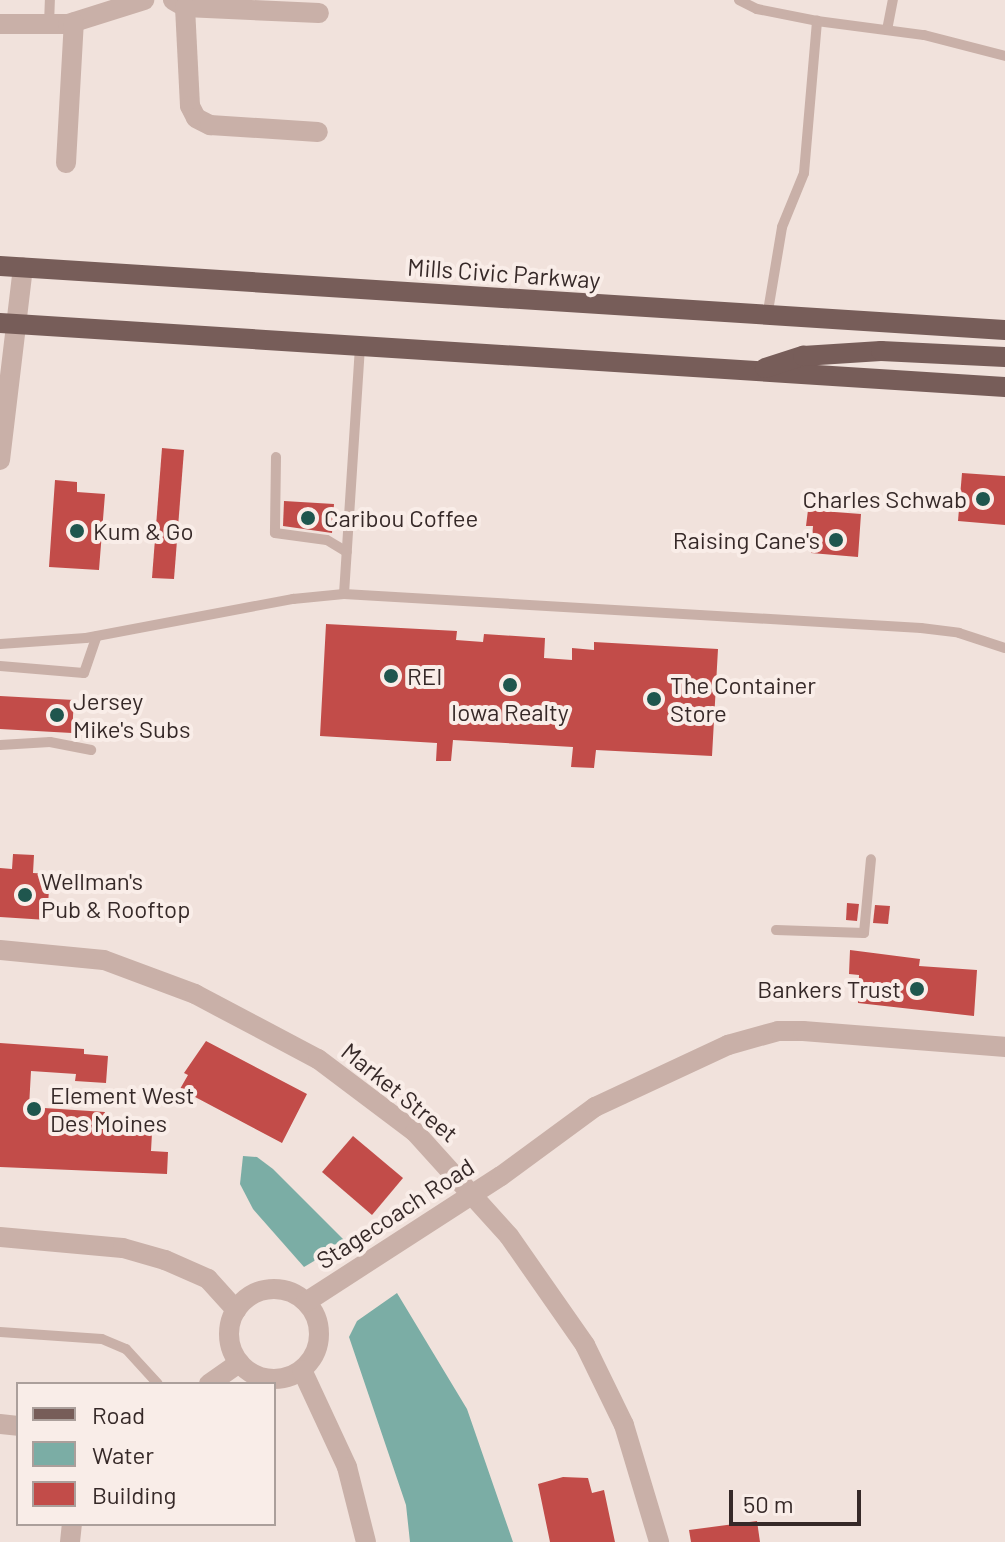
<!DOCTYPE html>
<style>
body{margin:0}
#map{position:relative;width:1005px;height:1542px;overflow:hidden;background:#f1e2dc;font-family:Barlow,sans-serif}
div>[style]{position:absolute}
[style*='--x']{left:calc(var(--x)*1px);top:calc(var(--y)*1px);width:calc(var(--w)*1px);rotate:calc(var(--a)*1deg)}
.water>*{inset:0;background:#7bada5}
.building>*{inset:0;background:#c24c49}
.service>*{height:10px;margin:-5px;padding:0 5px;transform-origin:5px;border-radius:5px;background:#c9b0a8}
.minor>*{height:20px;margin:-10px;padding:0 10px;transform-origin:10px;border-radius:10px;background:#c9b0a8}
.minor>.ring{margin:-10px;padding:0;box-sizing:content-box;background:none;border:20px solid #c9b0a8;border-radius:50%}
.tertiary>*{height:20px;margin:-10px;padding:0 10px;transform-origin:10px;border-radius:10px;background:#c9b0a8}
.primary>*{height:20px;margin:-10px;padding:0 10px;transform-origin:10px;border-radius:10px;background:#775d59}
.dots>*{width:22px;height:22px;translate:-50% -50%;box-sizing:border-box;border:4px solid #f9ede8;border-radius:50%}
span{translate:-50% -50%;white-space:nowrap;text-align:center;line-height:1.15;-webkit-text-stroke:8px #f9ede8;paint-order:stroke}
.street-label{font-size:24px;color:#362928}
.poi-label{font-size:24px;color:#362928}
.right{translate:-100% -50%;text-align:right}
.left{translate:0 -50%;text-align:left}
.legend{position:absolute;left:16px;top:1382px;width:260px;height:144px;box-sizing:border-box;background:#f9ede8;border:2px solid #ab9f9b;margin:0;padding:10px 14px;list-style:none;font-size:24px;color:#362928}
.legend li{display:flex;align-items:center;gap:16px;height:40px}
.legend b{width:40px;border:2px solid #ab9f9b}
.scale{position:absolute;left:729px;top:1490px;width:132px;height:36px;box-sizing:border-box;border:4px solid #362928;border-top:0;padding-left:10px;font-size:24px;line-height:28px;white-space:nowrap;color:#362928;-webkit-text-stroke:6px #f9ede8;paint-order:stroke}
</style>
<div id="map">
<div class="water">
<div style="clip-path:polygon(243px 1156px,257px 1157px,273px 1169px,346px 1242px,304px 1267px,253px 1209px,240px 1184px)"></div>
<div style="clip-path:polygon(397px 1293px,467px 1409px,513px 1542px,410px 1542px,406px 1505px,349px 1337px,357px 1321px)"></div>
</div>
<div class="building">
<div style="clip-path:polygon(162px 448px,184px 450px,174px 579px,152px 578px)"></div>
<div style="clip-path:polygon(962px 473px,1005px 476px,1005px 525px,958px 521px)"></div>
<div style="clip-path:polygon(55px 480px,77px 482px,77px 492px,105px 494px,99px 570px,49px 567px)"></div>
<div style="clip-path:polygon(284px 501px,334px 504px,332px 533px,283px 526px)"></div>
<div style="clip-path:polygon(808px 510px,861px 514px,858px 557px,811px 553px,813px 526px,806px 526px)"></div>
<div style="clip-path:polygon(326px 624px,457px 631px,456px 640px,483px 642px,484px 634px,545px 638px,544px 658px,572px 660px,572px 648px,594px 650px,594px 642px,718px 649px,712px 756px,596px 750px,594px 768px,571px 767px,573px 747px,453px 740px,451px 761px,436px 761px,437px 743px,320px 736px)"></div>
<div style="clip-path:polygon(0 696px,74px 700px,72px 733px,0 729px)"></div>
<div style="clip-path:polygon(13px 854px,34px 855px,33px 873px,50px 874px,47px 920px,0 917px,0 868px,12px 869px)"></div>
<div style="clip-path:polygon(847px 903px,859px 904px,857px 921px,846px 920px)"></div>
<div style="clip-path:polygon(875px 905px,890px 906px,888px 924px,873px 923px)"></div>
<div style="clip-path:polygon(850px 950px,920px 959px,919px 966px,977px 970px,974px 1016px,858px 1003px,859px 975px,849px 974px)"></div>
<div style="clip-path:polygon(206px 1041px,307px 1094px,282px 1143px,180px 1089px,188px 1075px,184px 1073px)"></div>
<div style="clip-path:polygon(0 1043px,84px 1049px,84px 1054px,108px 1056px,106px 1083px,75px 1081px,76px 1074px,31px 1071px,29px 1107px,105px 1112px,104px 1130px,152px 1133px,151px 1151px,168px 1152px,167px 1174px,0 1167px)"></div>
<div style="clip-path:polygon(353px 1136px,403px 1178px,372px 1215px,322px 1172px)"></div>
<div style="clip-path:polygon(563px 1477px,588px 1478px,592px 1493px,604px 1490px,615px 1542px,550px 1542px,538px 1484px)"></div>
<div style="clip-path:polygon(757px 1521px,760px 1542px,691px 1542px,689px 1530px)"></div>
</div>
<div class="service">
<div style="--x:739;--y:0;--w:20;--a:27"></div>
<div style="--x:757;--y:9;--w:61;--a:11.3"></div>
<div style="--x:49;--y:25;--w:25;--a:-88"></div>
<div style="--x:887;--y:30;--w:31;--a:-79"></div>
<div style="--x:767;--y:317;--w:91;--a:-80.5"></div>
<div style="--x:782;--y:227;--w:58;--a:-67.8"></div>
<div style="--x:804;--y:173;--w:153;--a:-85.1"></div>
<div style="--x:817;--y:21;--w:108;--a:7.5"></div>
<div style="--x:924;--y:35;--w:84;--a:14.5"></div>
<div style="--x:276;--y:457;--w:76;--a:90.8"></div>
<div style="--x:275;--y:533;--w:52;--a:7.7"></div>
<div style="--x:327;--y:540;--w:23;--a:31"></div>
<div style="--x:344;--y:594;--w:249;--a:-86.3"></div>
<div style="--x:0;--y:644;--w:86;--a:-4"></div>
<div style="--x:86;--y:638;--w:211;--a:-10.7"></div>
<div style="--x:293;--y:599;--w:51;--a:-5.6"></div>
<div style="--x:344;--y:594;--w:578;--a:3.37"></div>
<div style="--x:921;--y:628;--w:38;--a:7"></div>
<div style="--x:959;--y:633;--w:48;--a:18.1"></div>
<div style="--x:0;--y:666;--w:84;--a:4.8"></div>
<div style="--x:84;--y:673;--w:39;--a:-71"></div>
<div style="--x:0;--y:745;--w:50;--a:-3.4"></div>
<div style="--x:50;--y:742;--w:42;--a:11"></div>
<div style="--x:776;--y:930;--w:88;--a:2"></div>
<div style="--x:864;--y:933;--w:74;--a:-84.6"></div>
<div style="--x:0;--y:1332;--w:102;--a:3.9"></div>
<div style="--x:102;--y:1339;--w:26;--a:23"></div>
<div style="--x:126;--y:1349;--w:47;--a:47.6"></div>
</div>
<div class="minor">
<div style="--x:173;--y:0;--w:14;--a:30"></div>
<div style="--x:185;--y:7;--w:134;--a:2.6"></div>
<div style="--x:185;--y:7;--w:99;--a:87.1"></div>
<div style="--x:190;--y:106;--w:13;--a:63"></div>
<div style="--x:196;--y:118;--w:16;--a:27"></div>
<div style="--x:210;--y:125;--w:108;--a:3.7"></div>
<div style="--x:0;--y:24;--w:68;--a:0"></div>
<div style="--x:68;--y:24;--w:80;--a:-17.5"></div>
<div style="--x:66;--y:163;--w:141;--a:-86.8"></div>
<div style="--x:0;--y:950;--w:104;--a:5.5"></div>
<div style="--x:104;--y:960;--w:97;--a:20.5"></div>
<div style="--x:195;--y:994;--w:139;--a:27.9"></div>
<div style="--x:318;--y:1059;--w:121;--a:37"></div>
<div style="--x:415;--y:1132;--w:140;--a:47.9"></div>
<div style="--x:509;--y:1236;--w:133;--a:55.1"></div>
<div style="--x:585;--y:1345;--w:89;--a:64"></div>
<div style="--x:624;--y:1425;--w:122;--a:73.3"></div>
<div style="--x:0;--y:1237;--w:123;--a:5.1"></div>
<div style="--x:123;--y:1248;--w:44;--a:15.9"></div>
<div style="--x:165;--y:1260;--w:47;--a:23.8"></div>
<div style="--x:208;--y:1279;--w:42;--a:47.9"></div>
<div class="ring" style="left:229px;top:1289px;width:70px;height:70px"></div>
<div style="--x:306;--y:1302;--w:232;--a:-32.9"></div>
<div style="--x:501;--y:1176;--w:117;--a:-36.3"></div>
<div style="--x:595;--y:1107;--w:147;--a:-25"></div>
<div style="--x:728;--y:1045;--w:52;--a:-15.6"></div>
<div style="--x:778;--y:1031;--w:25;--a:0"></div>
<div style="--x:803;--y:1031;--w:203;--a:4.5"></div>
<div style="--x:302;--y:1370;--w:107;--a:65.1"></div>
<div style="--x:347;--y:1467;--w:77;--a:75.8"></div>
<div style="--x:209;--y:1384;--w:37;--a:-35"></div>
<div style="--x:0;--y:1424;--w:18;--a:6"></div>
<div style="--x:70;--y:1542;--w:18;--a:-84"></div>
</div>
<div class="tertiary">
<div style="--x:0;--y:460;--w:194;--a:-83.2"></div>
</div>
<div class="primary">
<div style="--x:0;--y:266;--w:1007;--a:3.64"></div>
<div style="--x:0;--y:323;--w:1007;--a:3.64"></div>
<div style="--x:765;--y:368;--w:40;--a:-18"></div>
<div style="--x:803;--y:356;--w:78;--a:-3.7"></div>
<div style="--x:881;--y:351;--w:124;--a:2.8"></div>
</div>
<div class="dots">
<div style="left:983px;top:499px;background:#1f564e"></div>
<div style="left:308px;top:518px;background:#1f564e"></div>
<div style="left:77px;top:531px;background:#1f564e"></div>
<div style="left:836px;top:540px;background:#1f564e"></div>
<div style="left:391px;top:676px;background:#1f564e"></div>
<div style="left:510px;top:685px;background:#1f564e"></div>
<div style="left:654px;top:699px;background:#1f564e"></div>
<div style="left:57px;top:715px;background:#1f564e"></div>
<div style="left:25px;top:895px;background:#1f564e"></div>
<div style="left:917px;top:989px;background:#1f564e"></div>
<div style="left:34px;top:1109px;background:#1f564e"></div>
</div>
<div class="street-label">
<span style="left:504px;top:273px;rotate:4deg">Mills Civic Parkway</span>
<span style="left:400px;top:1092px;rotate:39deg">Market Street</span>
<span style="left:395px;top:1213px;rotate:-33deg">Stagecoach Road</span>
</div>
<div class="poi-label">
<span class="right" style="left:967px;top:499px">Charles Schwab</span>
<span class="left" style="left:324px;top:518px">Caribou Coffee</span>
<span class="left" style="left:93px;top:531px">Kum &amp; Go</span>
<span class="right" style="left:820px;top:540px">Raising Cane's</span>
<span class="left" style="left:407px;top:676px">REI</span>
<span class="left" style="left:670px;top:699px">The Container<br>Store</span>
<span class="left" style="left:73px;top:715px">Jersey<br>Mike's Subs</span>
<span style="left:510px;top:712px">Iowa Realty</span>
<span class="left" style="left:41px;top:895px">Wellman's<br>Pub &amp; Rooftop</span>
<span class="right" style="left:901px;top:989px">Bankers Trust</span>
<span class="left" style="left:50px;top:1109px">Element West<br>Des Moines</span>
</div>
<ul class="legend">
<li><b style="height:10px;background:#775d59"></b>Road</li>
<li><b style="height:22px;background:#7bada5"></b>Water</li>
<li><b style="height:22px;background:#c24c49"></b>Building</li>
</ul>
<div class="scale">50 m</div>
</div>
